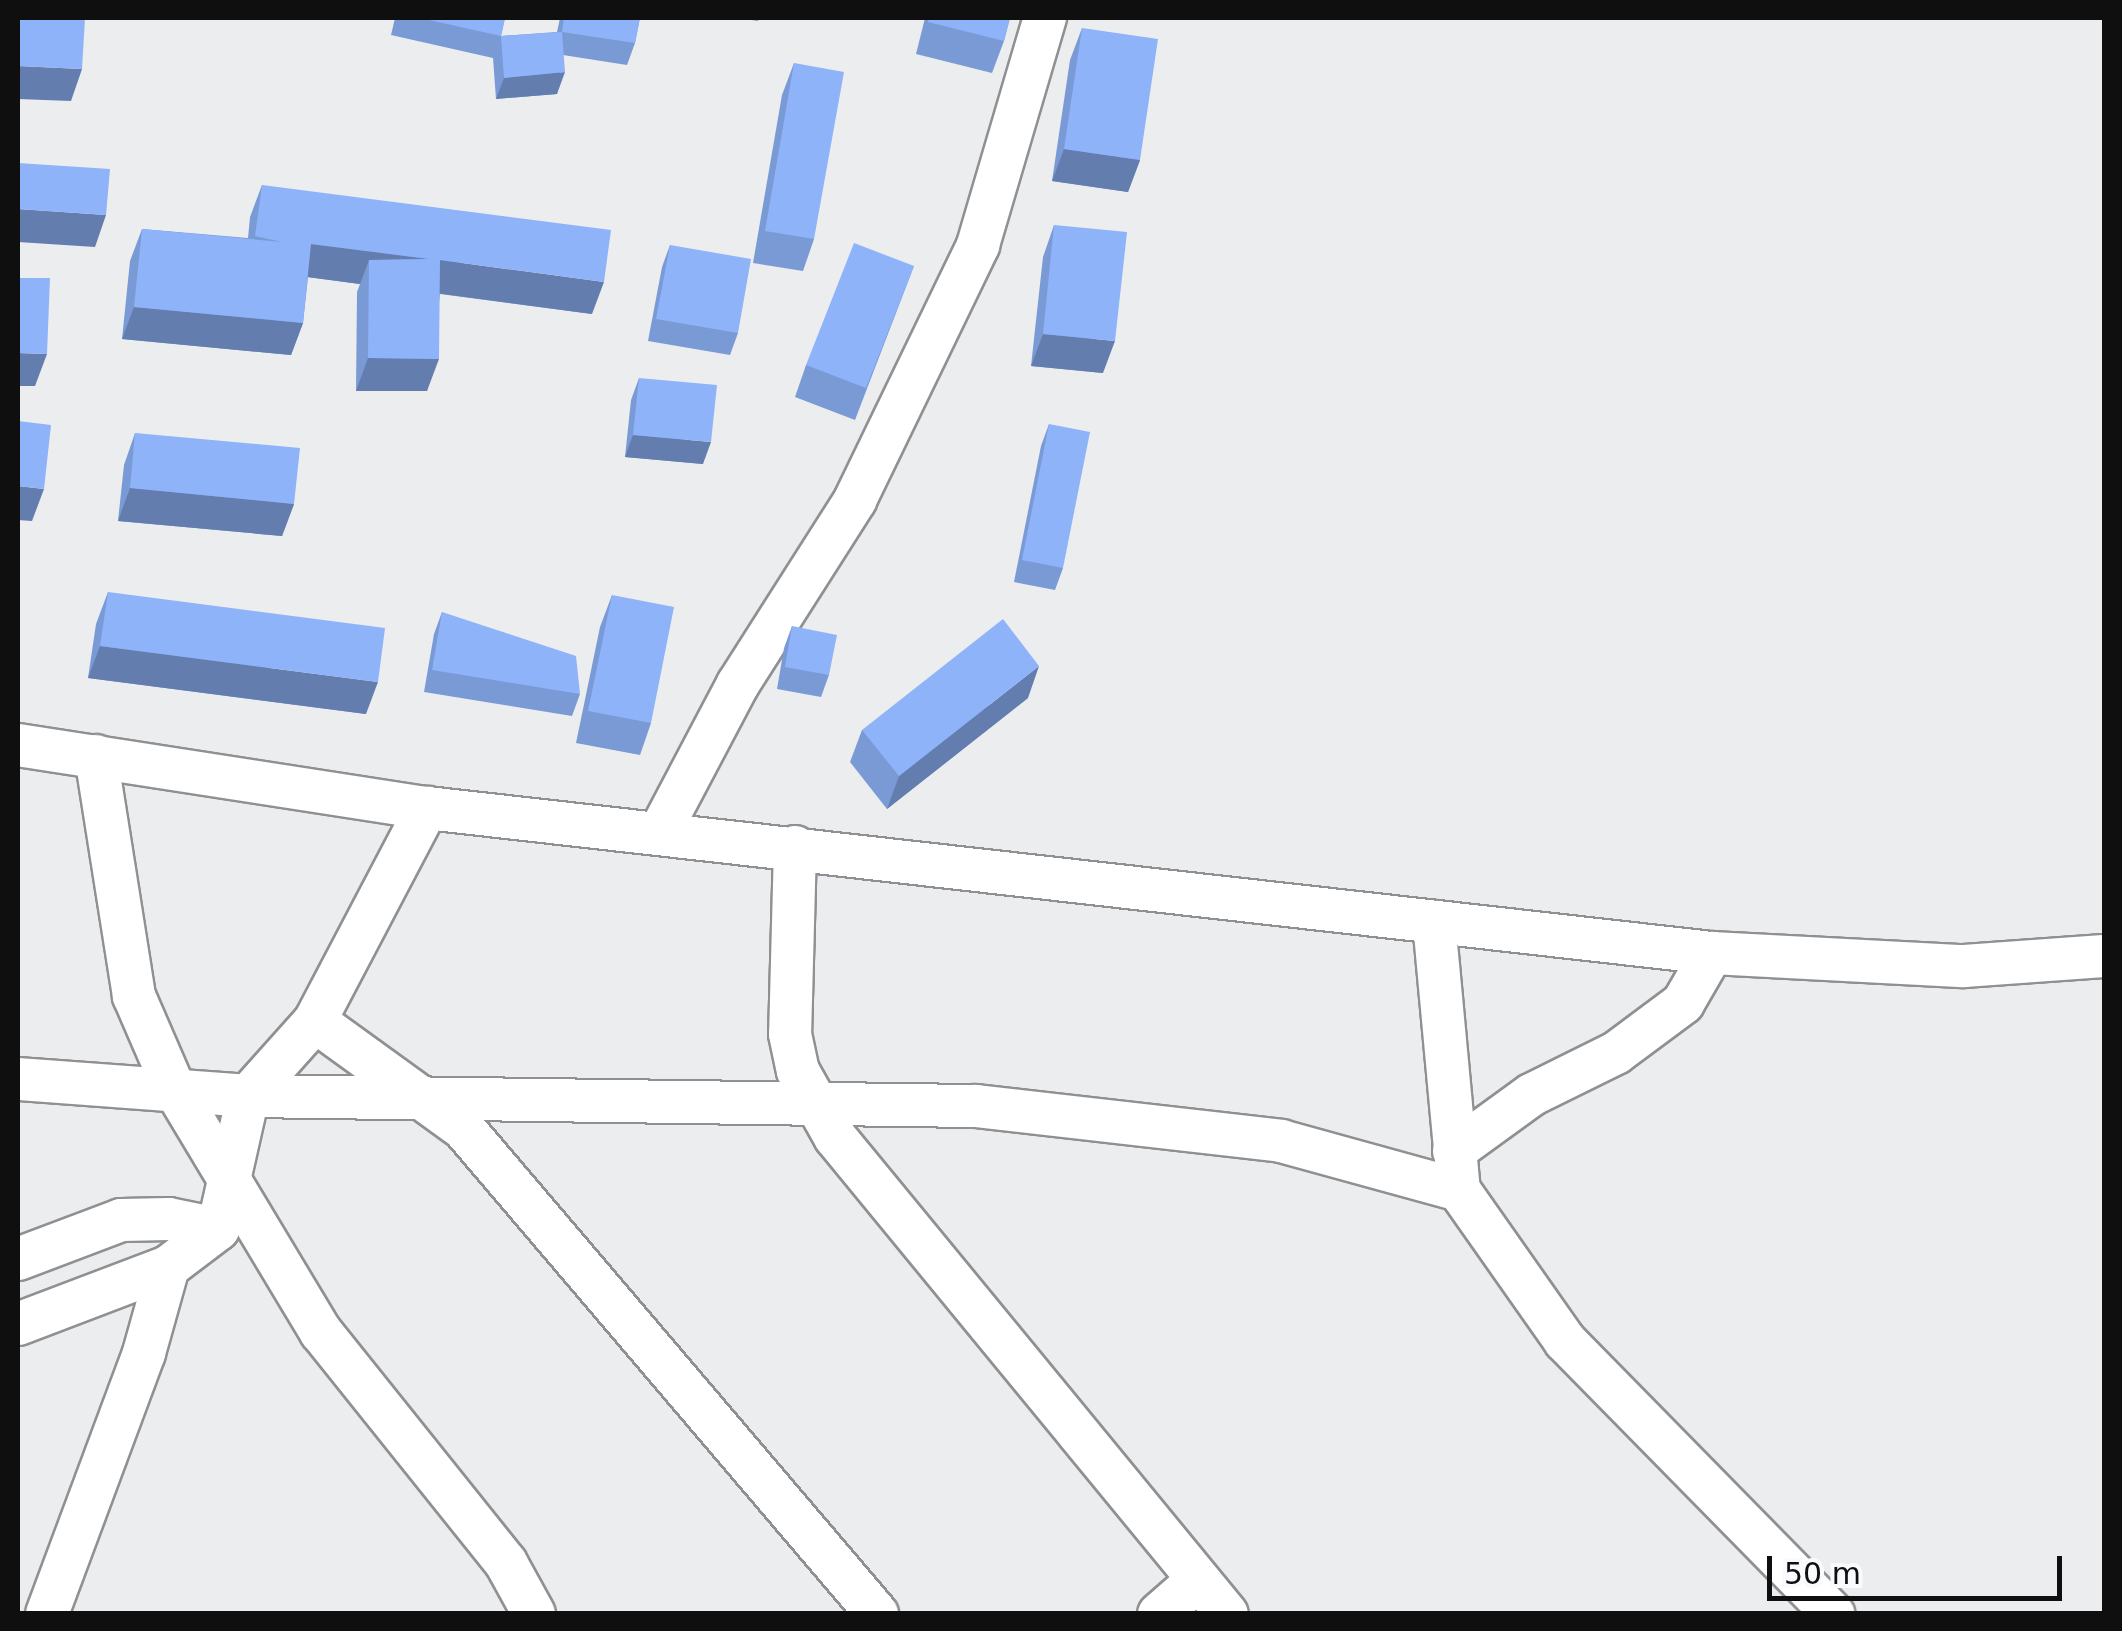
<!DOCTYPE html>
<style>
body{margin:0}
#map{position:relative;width:2122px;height:1631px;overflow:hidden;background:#ecedef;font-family:"DejaVu Sans",sans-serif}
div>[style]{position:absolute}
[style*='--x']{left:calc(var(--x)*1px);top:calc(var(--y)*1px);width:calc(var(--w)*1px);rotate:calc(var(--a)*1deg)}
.roads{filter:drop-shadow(2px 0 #8f9093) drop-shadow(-2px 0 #8f9093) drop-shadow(0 2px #8f9093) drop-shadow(0 -2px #8f9093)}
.minor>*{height:42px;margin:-21px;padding:0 21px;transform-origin:21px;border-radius:21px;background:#fff}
.wall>*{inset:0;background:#7a9ad6}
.shaded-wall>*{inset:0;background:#637dae}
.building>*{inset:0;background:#8eb3f9}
span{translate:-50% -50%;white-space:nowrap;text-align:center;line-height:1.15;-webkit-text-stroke:9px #f9fafd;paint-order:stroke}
.frame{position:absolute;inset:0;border:20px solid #0f0f10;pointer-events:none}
.scale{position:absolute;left:1767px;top:1556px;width:295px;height:45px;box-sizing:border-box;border:5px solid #0f0f10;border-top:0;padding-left:12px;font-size:30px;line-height:35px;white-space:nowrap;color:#0f0f10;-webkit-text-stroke:8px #f9fafd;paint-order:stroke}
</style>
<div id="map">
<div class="roads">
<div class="minor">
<div style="--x:18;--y:745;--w:414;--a:8.8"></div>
<div style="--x:427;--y:808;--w:1293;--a:6.44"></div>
<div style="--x:1712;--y:953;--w:252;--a:3"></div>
<div style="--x:1964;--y:966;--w:140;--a:-4.1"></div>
<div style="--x:96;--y:756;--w:243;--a:81"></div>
<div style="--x:134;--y:996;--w:98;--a:66.6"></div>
<div style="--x:173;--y:1086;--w:287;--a:59"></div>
<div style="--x:321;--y:1332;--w:296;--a:51.3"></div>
<div style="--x:506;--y:1563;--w:58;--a:61.2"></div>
<div style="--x:661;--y:830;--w:165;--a:-62.2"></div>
<div style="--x:738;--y:684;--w:218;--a:-57.5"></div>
<div style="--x:855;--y:500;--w:283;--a:-64.2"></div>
<div style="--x:978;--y:245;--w:237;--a:-73.6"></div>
<div style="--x:795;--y:847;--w:187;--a:91.5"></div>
<div style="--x:790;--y:1034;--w:38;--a:78"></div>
<div style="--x:798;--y:1071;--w:76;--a:60.7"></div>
<div style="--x:835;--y:1137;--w:617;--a:50.59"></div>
<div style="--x:1434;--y:922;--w:269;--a:84.7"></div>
<div style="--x:1459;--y:1190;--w:184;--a:54.9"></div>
<div style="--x:1565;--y:1341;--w:383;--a:45.5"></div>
<div style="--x:315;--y:1021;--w:184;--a:35.9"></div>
<div style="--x:464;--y:1129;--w:637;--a:49.58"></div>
<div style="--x:18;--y:1079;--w:231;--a:4.2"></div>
<div style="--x:248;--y:1096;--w:728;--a:0.79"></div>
<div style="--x:976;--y:1106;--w:307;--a:6.5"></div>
<div style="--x:1281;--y:1141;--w:185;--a:15.4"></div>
<div style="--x:1454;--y:1151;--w:95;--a:-36"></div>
<div style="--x:1531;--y:1095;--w:95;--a:-26.3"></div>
<div style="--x:1616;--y:1053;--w:84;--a:-36.7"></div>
<div style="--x:1683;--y:1003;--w:58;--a:-59.9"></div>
<div style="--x:18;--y:1259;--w:110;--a:-20.7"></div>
<div style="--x:121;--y:1220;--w:48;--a:-1.2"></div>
<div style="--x:169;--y:1219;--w:50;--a:11.5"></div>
<div style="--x:18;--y:1324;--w:160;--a:-20.8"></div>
<div style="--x:168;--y:1267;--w:63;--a:-37.2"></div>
<div style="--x:218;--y:1229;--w:136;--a:-77.3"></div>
<div style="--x:248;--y:1096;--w:101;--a:-48.2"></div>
<div style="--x:315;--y:1021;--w:241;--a:-62.3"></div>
<div style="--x:47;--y:1614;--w:278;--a:-69.6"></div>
<div style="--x:144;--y:1353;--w:89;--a:-74.4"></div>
<div style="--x:1159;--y:1614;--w:50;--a:-41"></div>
</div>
</div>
<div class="wall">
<div style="clip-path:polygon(395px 18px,505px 18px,501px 36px,557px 32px,560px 18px,640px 18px,635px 43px,627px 65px,563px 55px,557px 94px,496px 99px,493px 58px,391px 35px)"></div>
<div style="clip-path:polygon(738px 18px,760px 18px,758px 21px)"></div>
<div style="clip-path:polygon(925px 18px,1010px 18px,1004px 41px,992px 73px,916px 54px)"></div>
<div style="clip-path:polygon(1082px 28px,1140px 160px,1128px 192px,1052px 181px,1070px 60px)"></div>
<div style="clip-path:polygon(794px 63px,814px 239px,803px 271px,753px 263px,782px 95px)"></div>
<div style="clip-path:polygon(262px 185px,592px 314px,440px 294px,427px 391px,356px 391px,357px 292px,360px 284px,308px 277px,303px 323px,291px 355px,122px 339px,130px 261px,142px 229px,248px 238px,250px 217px)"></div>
<div style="clip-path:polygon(1054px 225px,1103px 373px,1031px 366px,1043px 257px)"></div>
<div style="clip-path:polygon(670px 245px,738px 333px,730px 355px,648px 341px,662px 267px)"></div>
<div style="clip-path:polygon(914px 266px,855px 420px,795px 397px,806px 365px)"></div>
<div style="clip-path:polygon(639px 378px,703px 464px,625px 457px,631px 400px)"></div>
<div style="clip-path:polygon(1049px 424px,1063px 568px,1055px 590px,1014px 582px,1041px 446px)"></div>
<div style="clip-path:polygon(135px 433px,294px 504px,282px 536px,118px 521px,124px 465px)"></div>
<div style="clip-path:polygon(108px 592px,366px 714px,88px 678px,96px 624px)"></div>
<div style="clip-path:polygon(612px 595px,651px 723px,640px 755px,576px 743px,600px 627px)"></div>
<div style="clip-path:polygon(442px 612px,580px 694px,572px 716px,424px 692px,434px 634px)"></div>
<div style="clip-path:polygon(792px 626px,829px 675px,821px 697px,777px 689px,784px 648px)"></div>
<div style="clip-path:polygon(1028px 698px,887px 809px,850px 762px,862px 730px)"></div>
</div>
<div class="shaded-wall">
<div style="clip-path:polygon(18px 66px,82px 69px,71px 101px,18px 99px)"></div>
<div style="clip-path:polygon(565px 72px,557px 94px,496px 99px,504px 78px)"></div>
<div style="clip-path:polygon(1064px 149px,1140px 160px,1128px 192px,1052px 181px)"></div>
<div style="clip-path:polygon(18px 209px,106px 215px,95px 247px,18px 242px)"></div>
<div style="clip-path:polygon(311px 244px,429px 259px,369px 260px,360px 284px,299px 276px)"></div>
<div style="clip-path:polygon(440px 260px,604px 282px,592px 314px,428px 292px)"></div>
<div style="clip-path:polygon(134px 307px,303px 323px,291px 355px,122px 339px)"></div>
<div style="clip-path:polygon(1043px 334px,1115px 341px,1103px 373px,1031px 366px)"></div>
<div style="clip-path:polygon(18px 353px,47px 354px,35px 386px,18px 386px)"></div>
<div style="clip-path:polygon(368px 358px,439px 359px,427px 391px,356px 391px)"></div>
<div style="clip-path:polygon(633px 435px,711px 442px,703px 464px,625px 457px)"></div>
<div style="clip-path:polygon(18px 486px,44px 489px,32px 521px,18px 520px)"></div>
<div style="clip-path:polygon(130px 488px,294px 504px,282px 536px,118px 521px)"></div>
<div style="clip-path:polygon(100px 646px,378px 682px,366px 714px,88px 678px)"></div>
<div style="clip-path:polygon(1039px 666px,1028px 698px,887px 809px,899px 776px)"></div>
</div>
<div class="building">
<div style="clip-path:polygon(18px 18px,85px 18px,82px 69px,18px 66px)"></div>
<div style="clip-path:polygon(420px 18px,505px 18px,501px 36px)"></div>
<div style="clip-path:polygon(564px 18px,640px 18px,635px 43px,562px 32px)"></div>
<div style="clip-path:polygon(929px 18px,1010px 18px,1004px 41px,928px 22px)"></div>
<div style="clip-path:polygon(1082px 28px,1158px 39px,1140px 160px,1064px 149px)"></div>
<div style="clip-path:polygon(562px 32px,565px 72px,504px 78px,501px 36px)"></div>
<div style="clip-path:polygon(794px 63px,844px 72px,814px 239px,765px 231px)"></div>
<div style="clip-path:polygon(18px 163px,110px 169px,106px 215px,18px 209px)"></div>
<div style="clip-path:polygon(262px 185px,611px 230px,604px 282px,440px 260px,439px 359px,368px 358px,369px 260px,429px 259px,311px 244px,303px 323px,134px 307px,142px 229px,282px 242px,255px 236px)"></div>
<div style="clip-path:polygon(1054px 225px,1127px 232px,1115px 341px,1043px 334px)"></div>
<div style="clip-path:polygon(854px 243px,914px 266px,866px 388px,806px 365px)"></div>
<div style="clip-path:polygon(670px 245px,751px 259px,738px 333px,656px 319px)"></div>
<div style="clip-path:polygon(18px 278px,50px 278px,47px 354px,18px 353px)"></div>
<div style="clip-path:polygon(639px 378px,717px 385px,711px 442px,633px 435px)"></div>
<div style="clip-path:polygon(18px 421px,51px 425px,44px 489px,18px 486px)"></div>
<div style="clip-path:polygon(1049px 424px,1090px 432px,1063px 568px,1022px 560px)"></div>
<div style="clip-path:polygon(135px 433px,300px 448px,294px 504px,130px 488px)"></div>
<div style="clip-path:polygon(108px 592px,385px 628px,378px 682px,100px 646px)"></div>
<div style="clip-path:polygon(612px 595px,674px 607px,651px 723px,588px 711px)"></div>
<div style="clip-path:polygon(442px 612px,576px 656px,580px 694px,432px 670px)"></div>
<div style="clip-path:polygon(1003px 619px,1039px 666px,899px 776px,862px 730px)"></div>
<div style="clip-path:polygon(792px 626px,837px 635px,829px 675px,785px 667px)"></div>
</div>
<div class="frame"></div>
<div class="scale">50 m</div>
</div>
